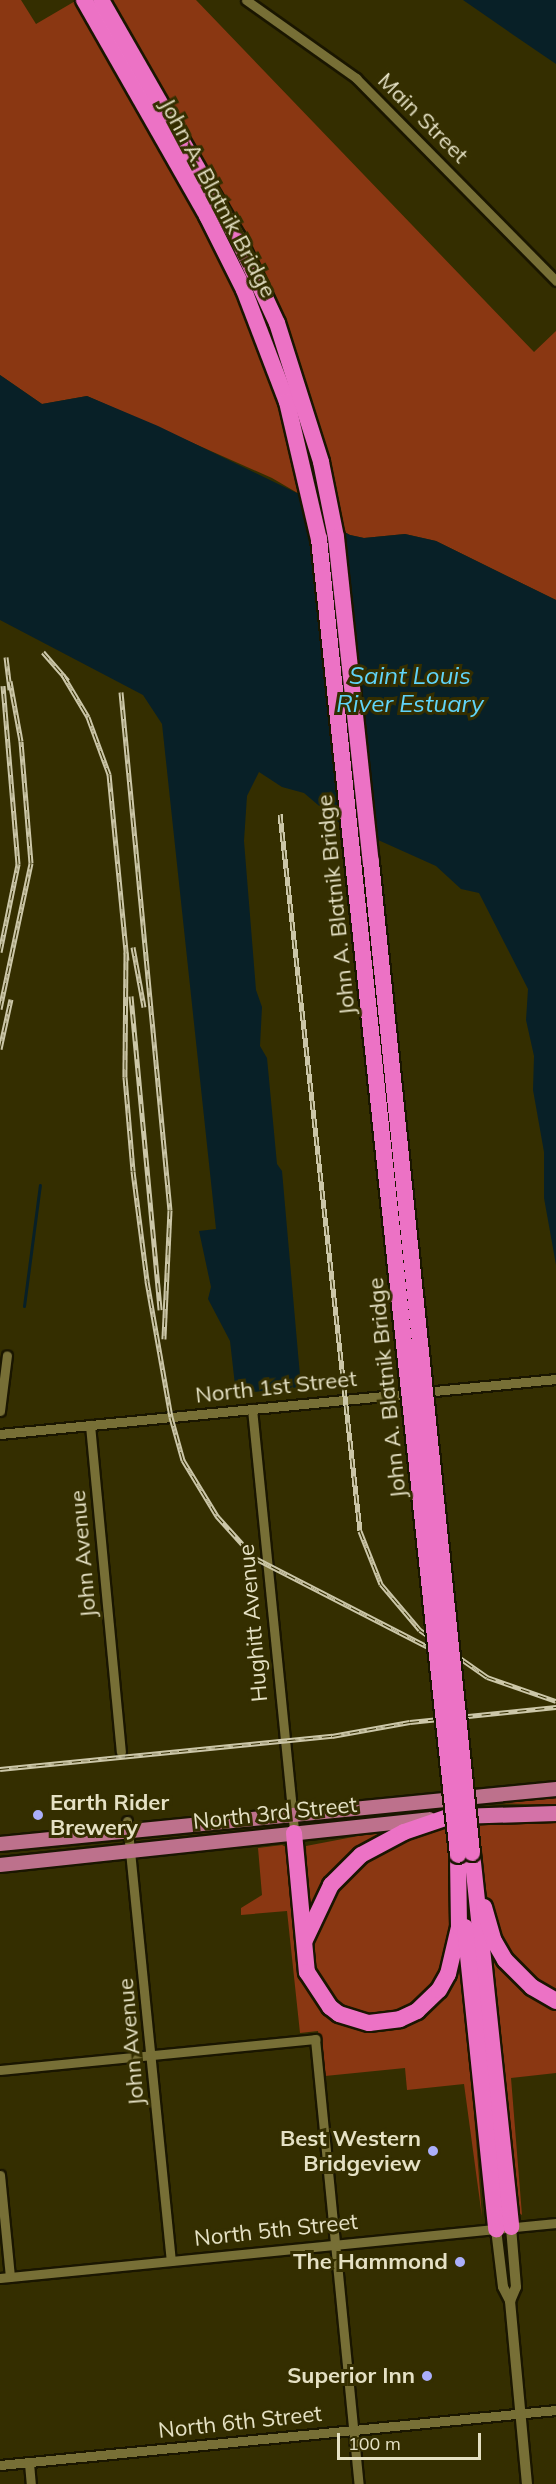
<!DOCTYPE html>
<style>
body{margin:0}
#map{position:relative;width:556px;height:2484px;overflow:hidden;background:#342e00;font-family:Mulish,sans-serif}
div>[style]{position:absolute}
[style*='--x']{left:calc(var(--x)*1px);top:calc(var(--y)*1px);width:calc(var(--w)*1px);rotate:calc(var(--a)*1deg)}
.green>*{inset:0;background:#8a3712}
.water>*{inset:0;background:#082027}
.stream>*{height:3px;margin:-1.5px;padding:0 1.5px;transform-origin:1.5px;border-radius:1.5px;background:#082027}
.roads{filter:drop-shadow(2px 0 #1a1600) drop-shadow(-2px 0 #1a1600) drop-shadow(0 2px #1a1600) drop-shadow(0 -2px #1a1600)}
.minor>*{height:9px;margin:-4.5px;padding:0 4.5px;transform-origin:4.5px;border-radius:4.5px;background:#776f36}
.tertiary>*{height:10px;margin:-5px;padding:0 5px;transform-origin:5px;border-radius:5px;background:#776f36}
.primary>*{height:14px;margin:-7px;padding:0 7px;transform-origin:7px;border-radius:7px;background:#bd718c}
.trunk>*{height:15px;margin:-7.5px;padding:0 7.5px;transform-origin:7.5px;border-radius:7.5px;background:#d472a8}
.motorway>*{height:16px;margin:-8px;padding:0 8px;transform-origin:8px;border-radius:8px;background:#ec72c5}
.rail>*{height:5px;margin-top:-2.5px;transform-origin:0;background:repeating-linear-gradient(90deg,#342e00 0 9px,#ccc7a8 0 18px);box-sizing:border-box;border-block:2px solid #ccc7a8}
.bridges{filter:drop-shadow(2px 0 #1a1600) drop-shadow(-2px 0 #1a1600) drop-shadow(0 2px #1a1600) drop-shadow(0 -2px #1a1600)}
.motorway-bridge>*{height:16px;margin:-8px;padding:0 8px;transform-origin:8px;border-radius:8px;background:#ec72c5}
.dots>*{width:16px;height:16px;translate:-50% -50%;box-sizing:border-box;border:3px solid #342e00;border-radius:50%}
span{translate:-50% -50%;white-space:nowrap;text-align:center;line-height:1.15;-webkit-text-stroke:6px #342e00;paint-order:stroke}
.street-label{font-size:22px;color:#e5e1c4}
.poi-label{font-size:22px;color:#e5e1c4;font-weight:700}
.left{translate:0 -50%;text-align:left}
.right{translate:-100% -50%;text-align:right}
.water-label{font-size:24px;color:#60d4f8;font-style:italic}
.scale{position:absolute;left:337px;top:2433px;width:144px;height:27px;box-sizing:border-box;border:3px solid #e5e1c4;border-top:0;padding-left:8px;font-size:18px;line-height:21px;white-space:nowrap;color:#e5e1c4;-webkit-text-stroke:4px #342e00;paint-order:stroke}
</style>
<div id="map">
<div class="green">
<div style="clip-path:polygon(0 0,21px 0,36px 24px,77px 0,196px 0,534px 352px,556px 331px,556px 600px,436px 541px,405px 534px,364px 538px,350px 535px,326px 522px,301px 495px,272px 478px,87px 396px,42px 404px,0 375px)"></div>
<div style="clip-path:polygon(556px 1796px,556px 1805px,493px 1803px,493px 1801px)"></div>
<div style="clip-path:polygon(537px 1819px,556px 1821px,556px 1994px,537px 1984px,504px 1951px,488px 1901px,480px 1853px,449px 1856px,450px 1954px,433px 1987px,412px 2006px,379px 2017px,339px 2006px,316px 1979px,311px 1945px,340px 1882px,375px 1852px,431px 1829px)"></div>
<div style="clip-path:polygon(400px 1828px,393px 1833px,309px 1918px,306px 1846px)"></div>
<div style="clip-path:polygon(282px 1845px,288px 1848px,309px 1985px,377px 2029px,453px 1978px,460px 1961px,475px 2068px,474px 2113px,482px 2217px,464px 2084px,407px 2090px,405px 2068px,325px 2076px,318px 2031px,300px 2033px,287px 1911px,241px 1915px,241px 1908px,262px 1895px,258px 1848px)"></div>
<div style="clip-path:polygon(487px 1931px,556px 2007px,556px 2073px,511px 2078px,522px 2215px,516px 2211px)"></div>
</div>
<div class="water">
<div style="clip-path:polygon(463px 0,556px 0,556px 64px,512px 34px)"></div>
<div style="clip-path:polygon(0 375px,42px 404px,87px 396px,158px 426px,301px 495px,326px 522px,350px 535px,364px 538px,405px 534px,436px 541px,556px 600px,556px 1265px,544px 1198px,544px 1152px,533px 1090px,534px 1056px,526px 1020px,528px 989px,479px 893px,461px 889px,436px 866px,338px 822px,304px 793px,282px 787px,259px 772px,247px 796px,244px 841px,256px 990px,262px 1007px,260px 1046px,267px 1058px,277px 1164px,282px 1171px,301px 1387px,236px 1394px,230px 1341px,208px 1299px,211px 1287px,199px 1231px,216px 1229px,162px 724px,143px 695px,0 620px)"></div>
</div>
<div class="stream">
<div style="--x:24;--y:1306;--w:122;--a:-82.5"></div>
</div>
<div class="roads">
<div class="minor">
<div style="--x:246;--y:0;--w:135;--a:35.3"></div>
<div style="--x:356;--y:78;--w:285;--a:45.4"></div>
<div style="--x:252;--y:1409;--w:426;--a:84.3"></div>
<div style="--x:0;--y:1411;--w:56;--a:-82.9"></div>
<div style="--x:90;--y:1425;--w:328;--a:84.6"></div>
<div style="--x:0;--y:1434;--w:559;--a:-5.65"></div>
<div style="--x:127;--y:1821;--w:442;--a:84.3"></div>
<div style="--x:0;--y:2070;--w:317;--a:-5.6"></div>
<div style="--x:315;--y:2039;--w:447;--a:84.4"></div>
<div style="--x:0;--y:2175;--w:102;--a:84.4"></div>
<div style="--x:0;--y:2278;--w:559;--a:-5.65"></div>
<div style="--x:29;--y:2463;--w:21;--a:85"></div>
<div style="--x:0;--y:2465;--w:559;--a:-5.65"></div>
</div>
<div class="tertiary">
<div style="--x:496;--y:2229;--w:58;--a:83.1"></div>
<div style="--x:503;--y:2287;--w:16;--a:63"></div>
<div style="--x:510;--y:2301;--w:184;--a:84.7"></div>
<div style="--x:510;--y:2301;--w:15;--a:-67"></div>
<div style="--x:516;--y:2287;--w:60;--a:-94.8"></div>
</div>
<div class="primary">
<div style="--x:0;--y:1844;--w:559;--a:-5.65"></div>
<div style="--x:0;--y:1865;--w:432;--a:-6.1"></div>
</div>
<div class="trunk">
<div style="--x:457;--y:1816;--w:99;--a:-1.7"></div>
</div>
<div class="motorway">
<div style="--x:294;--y:1833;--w:140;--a:84.7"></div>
<div style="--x:307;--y:1972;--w:42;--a:56.7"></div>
<div style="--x:330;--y:2007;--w:11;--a:38"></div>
<div style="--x:339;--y:2014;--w:31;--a:17"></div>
<div style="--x:369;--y:2023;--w:31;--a:-7"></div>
<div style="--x:400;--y:2019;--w:19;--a:-25"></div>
<div style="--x:417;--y:2011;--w:30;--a:-44"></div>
<div style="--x:439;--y:1990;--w:18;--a:-61"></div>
<div style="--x:448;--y:1974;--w:48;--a:-76.8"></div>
<div style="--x:459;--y:1927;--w:72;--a:-90.8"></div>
<div style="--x:472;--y:1853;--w:376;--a:84"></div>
<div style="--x:484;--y:1907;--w:35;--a:74"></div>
<div style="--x:494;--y:1941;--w:22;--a:60"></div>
<div style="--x:505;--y:1960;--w:38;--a:45"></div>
<div style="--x:532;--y:1987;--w:28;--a:30"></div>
<div style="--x:465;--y:1927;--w:304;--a:84.1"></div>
<div style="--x:305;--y:1940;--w:61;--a:-64.7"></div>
<div style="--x:331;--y:1885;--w:42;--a:-45"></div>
<div style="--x:361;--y:1855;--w:49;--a:-28.1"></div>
<div style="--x:404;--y:1832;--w:50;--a:-18.8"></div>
</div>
</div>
<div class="rail">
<div style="--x:43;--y:652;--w:38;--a:49"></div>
<div style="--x:6;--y:657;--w:33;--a:83"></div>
<div style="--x:63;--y:675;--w:49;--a:59.2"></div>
<div style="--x:88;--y:717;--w:61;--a:69.8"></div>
<div style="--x:109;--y:774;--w:187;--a:84.5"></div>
<div style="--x:121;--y:692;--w:520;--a:84.6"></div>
<div style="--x:170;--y:1210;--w:129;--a:92.7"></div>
<div style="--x:280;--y:814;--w:721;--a:83.63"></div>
<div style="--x:360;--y:1531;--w:57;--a:68.4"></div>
<div style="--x:381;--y:1584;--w:60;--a:49.7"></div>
<div style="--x:420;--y:1630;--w:82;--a:35"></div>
<div style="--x:487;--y:1677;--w:73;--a:19.2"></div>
<div style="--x:133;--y:947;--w:61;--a:79.6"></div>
<div style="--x:0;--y:952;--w:90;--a:-78.4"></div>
<div style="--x:18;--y:864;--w:179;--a:-94.8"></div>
<div style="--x:126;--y:952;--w:125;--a:90.5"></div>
<div style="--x:125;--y:1077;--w:94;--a:85.1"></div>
<div style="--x:133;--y:1171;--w:111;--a:82.7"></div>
<div style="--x:147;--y:1281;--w:138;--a:80"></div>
<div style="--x:171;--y:1417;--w:45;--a:74.4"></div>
<div style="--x:183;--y:1460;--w:66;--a:58.7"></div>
<div style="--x:217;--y:1516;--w:57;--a:47.9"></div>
<div style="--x:255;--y:1558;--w:210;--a:27.2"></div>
<div style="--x:131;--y:996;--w:315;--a:84.7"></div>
<div style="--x:0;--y:1009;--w:149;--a:-78"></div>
<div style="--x:31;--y:863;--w:122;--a:-94.7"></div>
<div style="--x:21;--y:741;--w:61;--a:-100.4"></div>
<div style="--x:0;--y:1049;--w:51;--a:-77.6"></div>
<div style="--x:0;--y:1769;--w:334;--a:-5.7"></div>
<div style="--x:332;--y:1736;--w:79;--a:-10.2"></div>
<div style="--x:410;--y:1722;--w:147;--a:-5.9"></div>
</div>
<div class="bridges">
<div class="motorway-bridge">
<div style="--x:84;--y:0;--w:249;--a:60.3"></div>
<div style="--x:207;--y:216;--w:83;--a:63.4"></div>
<div style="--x:244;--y:290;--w:120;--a:69"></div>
<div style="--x:287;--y:402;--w:141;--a:76.9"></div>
<div style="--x:319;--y:539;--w:1323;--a:83.97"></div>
<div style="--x:101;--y:0;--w:273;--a:60.2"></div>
<div style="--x:237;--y:237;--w:95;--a:65.1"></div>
<div style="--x:277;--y:323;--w:146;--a:72.4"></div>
<div style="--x:321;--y:462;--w:76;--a:78.7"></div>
<div style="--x:336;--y:537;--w:327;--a:83.9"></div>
<div style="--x:371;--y:862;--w:996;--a:84.18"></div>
</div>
</div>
<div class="dots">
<div style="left:38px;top:1815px;background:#abaffb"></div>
<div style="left:433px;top:2151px;background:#abaffb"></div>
<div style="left:460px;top:2262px;background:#abaffb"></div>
<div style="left:427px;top:2376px;background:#abaffb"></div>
</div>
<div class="street-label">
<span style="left:423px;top:118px;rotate:45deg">Main Street</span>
<span style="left:218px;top:198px;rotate:62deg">John A. Blatnik Bridge</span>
<span style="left:336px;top:905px;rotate:-96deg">John A. Blatnik Bridge</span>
<span style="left:276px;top:1387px;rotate:-6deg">North 1st Street</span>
<span style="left:387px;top:1388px;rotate:-96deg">John A. Blatnik Bridge</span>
<span style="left:83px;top:1554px;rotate:-95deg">John Avenue</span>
<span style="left:253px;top:1623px;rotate:-95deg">Hughitt Avenue</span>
<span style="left:275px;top:1813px;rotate:-6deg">North 3rd Street</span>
<span style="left:131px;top:2042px;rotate:-95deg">John Avenue</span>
<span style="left:276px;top:2230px;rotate:-6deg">North 5th Street</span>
<span style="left:240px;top:2422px;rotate:-6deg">North 6th Street</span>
</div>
<div class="poi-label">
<span class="left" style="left:50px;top:1815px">Earth Rider<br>Brewery</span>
<span class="right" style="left:421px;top:2151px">Best Western<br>Bridgeview</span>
<span class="right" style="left:448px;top:2262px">The Hammond</span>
<span class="right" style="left:415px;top:2376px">Superior Inn</span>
</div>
<div class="water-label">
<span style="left:410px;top:690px">Saint Louis<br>River Estuary</span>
</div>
<div class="scale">100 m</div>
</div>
